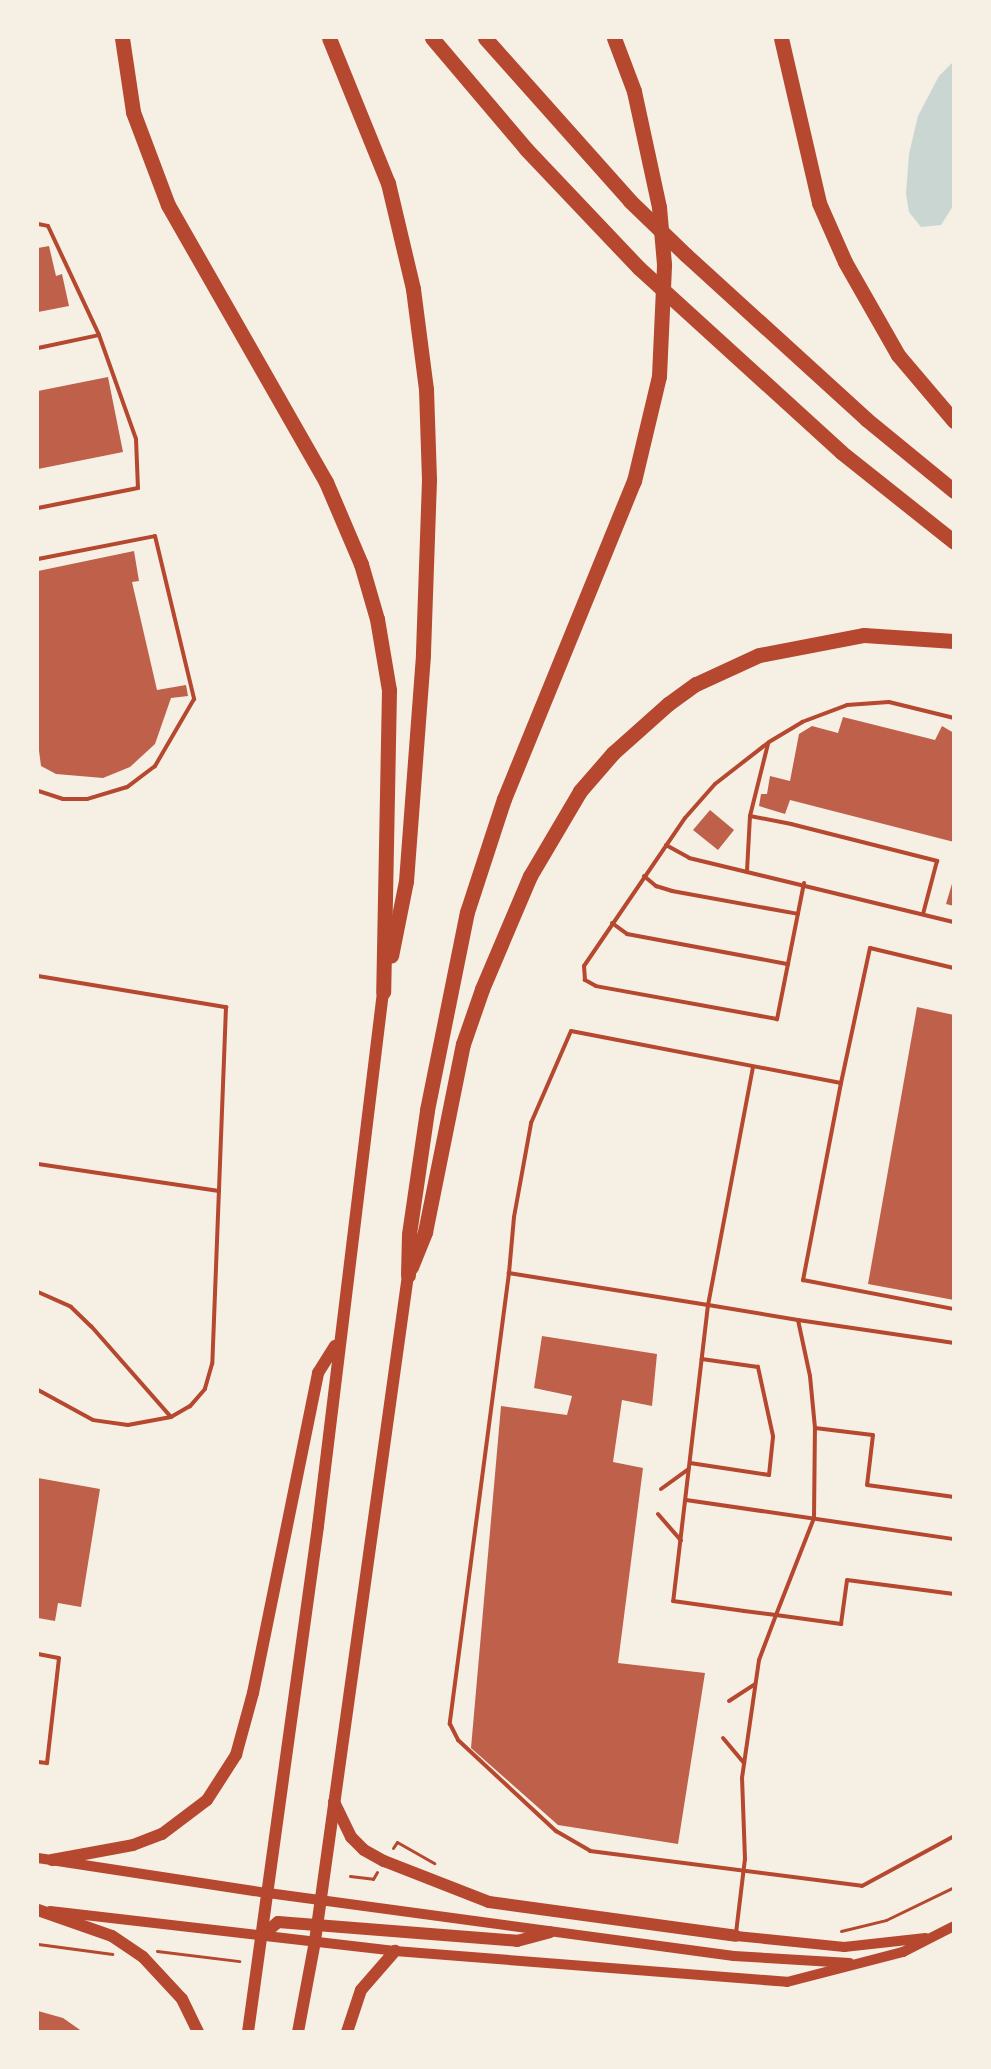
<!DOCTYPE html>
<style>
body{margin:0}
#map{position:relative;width:991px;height:2069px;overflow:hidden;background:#f6efe4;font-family:Poppins,sans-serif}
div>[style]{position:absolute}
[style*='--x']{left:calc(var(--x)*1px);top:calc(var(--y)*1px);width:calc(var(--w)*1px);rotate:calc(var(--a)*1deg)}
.water>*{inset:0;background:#c9d6d2}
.building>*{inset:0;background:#bf614a}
.path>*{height:3px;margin:-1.5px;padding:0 1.5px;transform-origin:1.5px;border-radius:1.5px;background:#b5482f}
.service>*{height:4px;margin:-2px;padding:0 2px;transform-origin:2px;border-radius:2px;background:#b5482f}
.secondary>*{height:10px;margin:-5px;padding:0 5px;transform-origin:5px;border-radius:5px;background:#b5482f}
.primary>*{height:12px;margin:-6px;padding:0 6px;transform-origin:6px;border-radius:6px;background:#b5482f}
.motorway>*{height:15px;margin:-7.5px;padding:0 7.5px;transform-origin:7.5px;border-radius:7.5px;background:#b5482f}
span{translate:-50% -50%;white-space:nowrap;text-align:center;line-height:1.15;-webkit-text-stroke:5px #f6efe4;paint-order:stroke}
.frame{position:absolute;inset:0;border:39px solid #f6efe4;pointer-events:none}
</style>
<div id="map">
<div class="water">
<div style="clip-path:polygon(953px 62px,953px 206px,941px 225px,921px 227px,909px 212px,906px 194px,909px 154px,918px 116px,939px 76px)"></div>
</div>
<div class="building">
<div style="clip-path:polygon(49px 246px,56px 276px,62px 274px,69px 306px,38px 312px,38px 248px)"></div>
<div style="clip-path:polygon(108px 377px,123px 452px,38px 469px,38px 391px)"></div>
<div style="clip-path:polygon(134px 551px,139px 581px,132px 582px,157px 690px,186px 685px,188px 696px,171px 698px,155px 744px,130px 767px,103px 778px,56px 774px,41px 766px,38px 743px,38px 571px)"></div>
<div style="clip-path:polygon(843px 717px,935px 740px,942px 726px,954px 733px,954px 842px,790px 800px,785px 814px,759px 806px,761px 794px,767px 794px,770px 776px,790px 781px,799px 734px,812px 726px,838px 733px)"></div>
<div style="clip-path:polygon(710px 810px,734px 830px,718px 850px,693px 830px)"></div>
<div style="clip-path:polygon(954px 877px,954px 906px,946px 904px)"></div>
<div style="clip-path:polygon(917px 1007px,954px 1015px,954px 1300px,868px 1284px)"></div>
<div style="clip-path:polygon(542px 1336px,657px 1354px,652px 1406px,622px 1400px,613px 1462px,643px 1468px,618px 1663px,705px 1673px,678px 1844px,558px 1825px,471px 1748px,501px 1406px,567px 1415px,572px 1396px,534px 1388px)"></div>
<div style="clip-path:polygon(38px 1478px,100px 1489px,81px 1607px,58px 1603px,55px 1621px,38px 1618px)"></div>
<div style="clip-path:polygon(38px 2011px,63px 2018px,83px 2032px,38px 2032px)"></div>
</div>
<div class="path">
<div style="--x:393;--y:1848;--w:7;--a:-56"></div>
<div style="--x:397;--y:1842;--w:43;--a:29.6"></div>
<div style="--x:350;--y:1876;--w:23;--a:7"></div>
<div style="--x:373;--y:1879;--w:8;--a:-60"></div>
<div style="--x:841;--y:1931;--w:46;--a:-13.7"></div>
<div style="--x:886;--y:1920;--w:76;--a:-25.9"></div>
<div style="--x:38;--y:1944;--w:75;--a:7.7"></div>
<div style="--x:157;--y:1951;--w:83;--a:7"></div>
</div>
<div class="service">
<div style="--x:38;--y:224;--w:10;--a:11"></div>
<div style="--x:48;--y:226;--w:120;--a:64.9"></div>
<div style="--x:38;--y:348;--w:62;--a:-12"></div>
<div style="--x:99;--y:335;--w:110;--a:70.4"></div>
<div style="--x:136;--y:439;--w:49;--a:87.7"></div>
<div style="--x:138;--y:488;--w:102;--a:168.7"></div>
<div style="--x:38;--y:559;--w:119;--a:-11.1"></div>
<div style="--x:155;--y:536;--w:168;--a:76.5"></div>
<div style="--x:194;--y:699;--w:78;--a:120.2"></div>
<div style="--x:155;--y:766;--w:35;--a:143"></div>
<div style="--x:127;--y:787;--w:42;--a:163.3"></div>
<div style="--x:87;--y:799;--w:24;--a:180"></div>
<div style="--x:63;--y:799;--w:26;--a:-162"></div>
<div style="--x:750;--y:816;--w:74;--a:-76"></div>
<div style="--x:666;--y:845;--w:26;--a:29"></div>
<div style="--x:689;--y:858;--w:273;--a:13.6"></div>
<div style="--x:747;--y:871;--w:55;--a:-86.9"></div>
<div style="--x:750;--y:816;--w:42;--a:11"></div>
<div style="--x:791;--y:824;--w:151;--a:14.2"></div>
<div style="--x:937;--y:861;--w:55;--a:104.8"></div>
<div style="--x:644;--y:876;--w:16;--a:40"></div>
<div style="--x:656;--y:886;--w:17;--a:17"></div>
<div style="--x:672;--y:891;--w:128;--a:10.3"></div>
<div style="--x:804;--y:883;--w:139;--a:101.2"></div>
<div style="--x:777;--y:1019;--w:184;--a:-169.7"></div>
<div style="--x:596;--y:986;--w:13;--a:-151"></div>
<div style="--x:585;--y:980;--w:14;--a:-94"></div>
<div style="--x:584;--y:966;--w:179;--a:-55.7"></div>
<div style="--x:685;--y:818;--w:45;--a:-48.6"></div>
<div style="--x:715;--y:784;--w:68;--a:-37.9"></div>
<div style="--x:769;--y:742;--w:39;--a:-31"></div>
<div style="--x:802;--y:722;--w:48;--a:-20.7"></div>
<div style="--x:847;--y:705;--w:42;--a:-4.1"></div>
<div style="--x:889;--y:702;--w:67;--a:13.8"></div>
<div style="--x:612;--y:923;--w:19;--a:36"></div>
<div style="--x:627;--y:934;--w:164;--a:10.6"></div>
<div style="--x:38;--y:976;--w:191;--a:9.4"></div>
<div style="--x:226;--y:1007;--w:357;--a:92.2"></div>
<div style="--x:212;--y:1364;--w:26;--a:106"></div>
<div style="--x:205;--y:1389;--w:23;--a:131"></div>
<div style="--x:190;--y:1406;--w:22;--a:150"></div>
<div style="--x:171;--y:1417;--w:44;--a:169.5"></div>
<div style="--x:128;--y:1425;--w:35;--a:-172"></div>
<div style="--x:93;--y:1420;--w:63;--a:-151.4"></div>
<div style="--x:753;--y:1067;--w:242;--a:100.7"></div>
<div style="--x:708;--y:1305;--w:202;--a:-170.9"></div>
<div style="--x:509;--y:1273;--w:455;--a:97.5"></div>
<div style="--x:450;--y:1724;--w:18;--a:63"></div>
<div style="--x:458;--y:1740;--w:134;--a:42.9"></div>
<div style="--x:556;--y:1831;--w:39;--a:30"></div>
<div style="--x:590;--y:1851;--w:274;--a:7.3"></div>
<div style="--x:862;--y:1886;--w:105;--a:-28.5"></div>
<div style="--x:841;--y:1083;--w:138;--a:-77.9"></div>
<div style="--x:870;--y:948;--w:86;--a:13.4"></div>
<div style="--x:38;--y:1164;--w:183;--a:8.5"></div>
<div style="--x:509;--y:1273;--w:56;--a:-84.9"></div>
<div style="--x:514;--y:1217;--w:96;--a:-79.7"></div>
<div style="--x:531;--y:1123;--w:100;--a:-66.5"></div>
<div style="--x:571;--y:1031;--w:275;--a:10.9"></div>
<div style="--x:841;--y:1083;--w:201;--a:100.9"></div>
<div style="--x:803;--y:1280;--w:154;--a:10.9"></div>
<div style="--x:38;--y:1292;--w:36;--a:24"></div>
<div style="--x:71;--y:1307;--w:28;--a:44"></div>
<div style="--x:91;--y:1326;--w:121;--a:48.7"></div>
<div style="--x:798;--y:1320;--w:158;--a:8.4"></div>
<div style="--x:815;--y:1428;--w:58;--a:6.9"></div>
<div style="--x:873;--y:1435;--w:50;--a:96.8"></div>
<div style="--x:867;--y:1485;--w:88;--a:7.9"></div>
<div style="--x:690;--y:1463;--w:80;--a:8.6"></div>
<div style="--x:769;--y:1475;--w:39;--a:-84"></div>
<div style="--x:773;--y:1436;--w:71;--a:-102.3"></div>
<div style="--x:758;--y:1367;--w:57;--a:-171.9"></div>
<div style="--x:661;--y:1489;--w:34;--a:-36"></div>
<div style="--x:686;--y:1500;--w:271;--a:8.3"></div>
<div style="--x:658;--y:1514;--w:35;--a:49"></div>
<div style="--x:38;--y:1654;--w:21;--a:11"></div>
<div style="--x:59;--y:1658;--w:106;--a:96.5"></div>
<div style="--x:47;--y:1763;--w:9;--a:-174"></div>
<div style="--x:729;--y:1701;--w:31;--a:-33"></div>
<div style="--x:723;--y:1738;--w:33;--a:50"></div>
<div style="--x:736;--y:1933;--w:75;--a:-83.1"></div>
<div style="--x:745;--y:1859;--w:81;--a:-92.1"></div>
<div style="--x:742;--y:1778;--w:119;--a:-81.8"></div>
<div style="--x:759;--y:1660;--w:48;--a:-69.3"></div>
<div style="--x:776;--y:1615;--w:104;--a:-68.6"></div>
<div style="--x:814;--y:1518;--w:90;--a:-89.4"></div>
<div style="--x:815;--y:1428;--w:52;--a:-95.5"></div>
<div style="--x:810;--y:1376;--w:57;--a:-102.1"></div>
<div style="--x:798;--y:1320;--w:91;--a:-170.5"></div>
<div style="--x:708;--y:1305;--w:298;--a:96.7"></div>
<div style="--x:673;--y:1601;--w:72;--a:8"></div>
<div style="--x:744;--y:1611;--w:32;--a:7"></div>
<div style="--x:776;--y:1615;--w:66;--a:7.9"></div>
<div style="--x:841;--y:1624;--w:44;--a:-82.2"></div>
<div style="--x:847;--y:1580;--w:108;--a:7.5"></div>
</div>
<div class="secondary">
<div style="--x:38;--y:1858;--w:233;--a:8.7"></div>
<div style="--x:268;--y:1893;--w:470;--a:7.7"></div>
<div style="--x:734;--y:1956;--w:116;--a:3.5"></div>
<div style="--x:50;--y:1911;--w:347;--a:6.6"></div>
<div style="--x:395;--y:1951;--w:393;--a:4.5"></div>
<div style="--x:787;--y:1982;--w:120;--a:-14.5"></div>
<div style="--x:903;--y:1952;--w:57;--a:-27"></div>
<div style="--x:736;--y:1936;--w:109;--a:5.8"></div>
<div style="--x:844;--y:1947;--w:82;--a:-6.3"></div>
</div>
<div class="primary">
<div style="--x:334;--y:1802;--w:39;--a:64"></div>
<div style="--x:351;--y:1837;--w:18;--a:45"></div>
<div style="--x:364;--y:1850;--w:23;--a:29"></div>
<div style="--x:384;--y:1861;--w:113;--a:21.3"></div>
<div style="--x:489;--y:1902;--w:249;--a:7.8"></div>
<div style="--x:52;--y:1860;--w:82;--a:-10.5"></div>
<div style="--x:133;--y:1845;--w:31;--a:-21"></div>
<div style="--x:162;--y:1834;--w:56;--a:-37.1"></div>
<div style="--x:207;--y:1800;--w:54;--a:-57.2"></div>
<div style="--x:236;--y:1755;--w:64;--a:-74.7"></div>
<div style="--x:253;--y:1693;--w:327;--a:-78.5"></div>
<div style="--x:318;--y:1373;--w:32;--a:-58"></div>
<div style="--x:38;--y:1910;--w:78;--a:19.4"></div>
<div style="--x:112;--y:1936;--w:37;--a:34"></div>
<div style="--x:143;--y:1957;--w:57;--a:47.1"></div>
<div style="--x:182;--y:1999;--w:37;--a:64"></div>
<div style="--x:263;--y:1935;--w:20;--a:-41"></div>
<div style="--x:278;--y:1922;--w:240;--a:4.5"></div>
<div style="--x:517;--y:1941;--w:34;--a:-15"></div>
<div style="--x:248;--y:2032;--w:511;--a:-82.12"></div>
<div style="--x:318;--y:1526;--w:538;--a:-83.06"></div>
<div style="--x:298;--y:2032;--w:93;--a:-79.4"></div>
<div style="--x:315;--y:1941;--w:672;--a:-82.05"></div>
<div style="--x:347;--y:2032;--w:44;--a:-71.6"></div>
<div style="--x:361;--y:1990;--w:52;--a:-48.9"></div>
</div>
<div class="motorway">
<div style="--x:122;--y:38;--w:75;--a:81.5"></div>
<div style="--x:133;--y:112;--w:99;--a:69.4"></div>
<div style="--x:168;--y:205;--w:319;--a:60.3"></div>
<div style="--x:326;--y:482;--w:89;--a:66.9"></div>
<div style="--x:361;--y:564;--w:57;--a:73.8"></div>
<div style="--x:377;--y:619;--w:72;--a:80.4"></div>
<div style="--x:389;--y:690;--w:302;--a:91.1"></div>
<div style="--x:329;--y:38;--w:157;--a:67.9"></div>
<div style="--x:388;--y:183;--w:109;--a:76.7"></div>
<div style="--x:413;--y:289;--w:101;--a:82.6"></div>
<div style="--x:426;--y:389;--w:91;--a:88.1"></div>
<div style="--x:429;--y:480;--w:175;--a:92"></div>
<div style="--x:423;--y:655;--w:227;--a:94.3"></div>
<div style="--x:406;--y:881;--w:76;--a:101.3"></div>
<div style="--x:432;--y:38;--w:145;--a:49.7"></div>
<div style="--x:526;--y:149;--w:164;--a:46.5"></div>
<div style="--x:639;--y:268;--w:273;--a:42.3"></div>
<div style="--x:841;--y:452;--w:144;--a:38.5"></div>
<div style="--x:485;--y:38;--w:218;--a:48.3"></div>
<div style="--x:630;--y:201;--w:78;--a:44"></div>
<div style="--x:686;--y:255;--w:244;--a:42.3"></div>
<div style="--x:866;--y:419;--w:114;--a:39.3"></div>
<div style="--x:781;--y:38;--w:169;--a:77"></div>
<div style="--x:819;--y:203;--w:64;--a:66.2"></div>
<div style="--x:845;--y:262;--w:107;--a:60.3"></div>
<div style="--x:898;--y:355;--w:87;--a:49.7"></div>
<div style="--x:411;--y:1267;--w:38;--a:-68"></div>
<div style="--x:425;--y:1232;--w:192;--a:-78.6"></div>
<div style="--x:463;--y:1044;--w:58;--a:-70.9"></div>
<div style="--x:482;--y:989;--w:123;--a:-67"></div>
<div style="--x:530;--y:876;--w:99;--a:-59.5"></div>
<div style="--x:580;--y:791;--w:50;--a:-49"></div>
<div style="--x:613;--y:753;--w:74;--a:-41.7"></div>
<div style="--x:668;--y:704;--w:34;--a:-36"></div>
<div style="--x:696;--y:684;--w:69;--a:-24.7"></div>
<div style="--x:759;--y:655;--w:107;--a:-10.8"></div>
<div style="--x:864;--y:635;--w:90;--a:3.8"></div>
<div style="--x:408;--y:1275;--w:41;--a:-88.6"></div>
<div style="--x:409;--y:1234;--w:125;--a:-81.7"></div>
<div style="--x:427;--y:1110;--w:202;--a:-78.6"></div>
<div style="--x:467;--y:912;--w:119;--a:-71.9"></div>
<div style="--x:504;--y:799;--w:344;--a:-67.8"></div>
<div style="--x:634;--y:481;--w:108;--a:-76.6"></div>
<div style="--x:659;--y:376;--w:112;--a:-87.4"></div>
<div style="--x:664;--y:264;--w:57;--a:-95"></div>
<div style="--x:659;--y:207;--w:119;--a:-102.2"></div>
<div style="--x:634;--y:91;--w:57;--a:-110.7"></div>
</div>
<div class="frame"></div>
</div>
